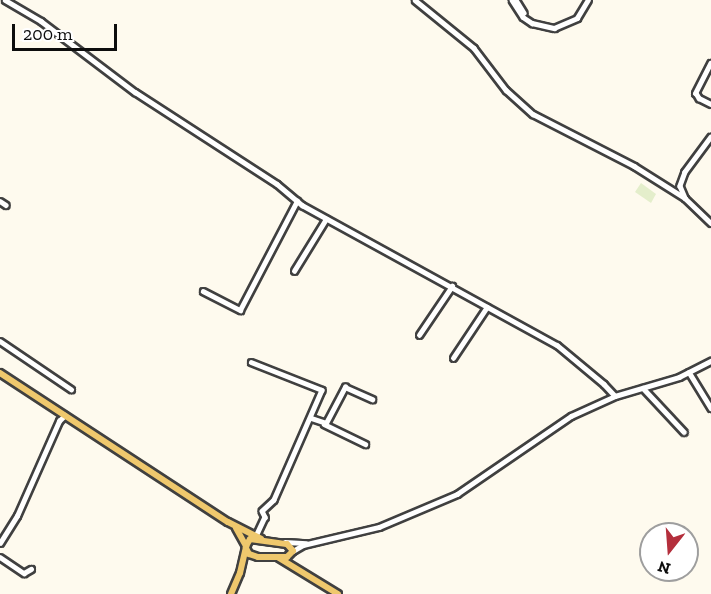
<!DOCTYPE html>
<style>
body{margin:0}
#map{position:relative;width:711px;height:594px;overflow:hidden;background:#fefaee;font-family:"Zilla Slab",serif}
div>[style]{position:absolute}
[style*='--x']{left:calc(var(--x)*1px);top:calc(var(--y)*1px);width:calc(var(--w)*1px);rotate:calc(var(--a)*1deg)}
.pitch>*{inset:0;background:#e4eecb}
.roads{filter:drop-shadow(2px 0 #404040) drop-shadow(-2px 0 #404040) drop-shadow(0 2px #404040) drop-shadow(0 -2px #404040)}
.minor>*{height:4.5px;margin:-2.25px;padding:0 2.25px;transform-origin:2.25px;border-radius:2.25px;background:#fff}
.major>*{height:6px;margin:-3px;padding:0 3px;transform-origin:3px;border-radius:3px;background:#efc86d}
span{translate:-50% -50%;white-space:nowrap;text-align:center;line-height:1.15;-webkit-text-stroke:6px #fff;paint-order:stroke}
.north{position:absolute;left:639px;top:522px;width:60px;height:60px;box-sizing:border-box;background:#fff;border:2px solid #9e9e9e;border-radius:50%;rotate:197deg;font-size:16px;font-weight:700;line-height:24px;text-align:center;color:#0d0d0d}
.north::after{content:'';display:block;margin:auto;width:21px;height:27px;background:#b42f3c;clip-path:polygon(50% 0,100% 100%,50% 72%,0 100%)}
.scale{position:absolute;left:12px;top:24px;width:105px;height:27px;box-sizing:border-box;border:3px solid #0d0d0d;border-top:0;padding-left:8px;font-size:18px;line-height:21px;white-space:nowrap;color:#0d0d0d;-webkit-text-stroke:4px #fff;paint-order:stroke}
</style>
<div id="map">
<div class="pitch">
<div style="clip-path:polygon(641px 183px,656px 194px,651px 203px,635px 192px)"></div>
</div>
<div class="roads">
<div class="minor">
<div style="--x:5;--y:0;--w:42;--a:30.3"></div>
<div style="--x:41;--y:21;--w:118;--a:37.1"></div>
<div style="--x:135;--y:92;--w:169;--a:32.9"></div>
<div style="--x:277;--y:184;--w:33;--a:40"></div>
<div style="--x:302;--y:205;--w:291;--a:28.8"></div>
<div style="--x:557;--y:345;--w:61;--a:39.7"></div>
<div style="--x:604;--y:384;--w:16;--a:47"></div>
<div style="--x:415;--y:0;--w:76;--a:39.1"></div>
<div style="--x:474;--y:48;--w:53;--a:52.7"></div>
<div style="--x:506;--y:90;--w:36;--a:42"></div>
<div style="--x:533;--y:114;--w:114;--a:27.2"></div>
<div style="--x:634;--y:166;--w:60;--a:32.1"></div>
<div style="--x:512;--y:0;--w:20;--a:57"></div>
<div style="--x:523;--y:17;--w:11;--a:34"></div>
<div style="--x:532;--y:23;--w:23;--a:13"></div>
<div style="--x:554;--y:28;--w:25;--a:-23"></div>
<div style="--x:577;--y:18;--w:21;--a:-59"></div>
<div style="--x:516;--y:0;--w:15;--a:58"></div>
<div style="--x:711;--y:63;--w:34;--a:117"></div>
<div style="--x:696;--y:93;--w:6;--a:59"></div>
<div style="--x:699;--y:98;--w:13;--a:27"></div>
<div style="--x:711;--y:137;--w:44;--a:126.6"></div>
<div style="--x:685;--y:172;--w:15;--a:110"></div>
<div style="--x:680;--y:186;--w:13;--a:67"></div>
<div style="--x:685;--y:198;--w:36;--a:44"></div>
<div style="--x:0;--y:201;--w:7;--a:34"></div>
<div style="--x:294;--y:271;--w:61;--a:-58.4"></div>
<div style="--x:203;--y:291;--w:42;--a:27.2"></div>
<div style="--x:240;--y:310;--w:123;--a:-62.4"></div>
<div style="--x:419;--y:335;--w:59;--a:-56"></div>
<div style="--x:0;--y:341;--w:86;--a:34.1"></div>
<div style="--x:453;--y:358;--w:61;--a:-56.3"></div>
<div style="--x:251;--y:362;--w:76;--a:21.5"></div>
<div style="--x:322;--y:390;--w:120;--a:113.6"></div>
<div style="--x:274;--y:500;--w:16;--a:137"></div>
<div style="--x:262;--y:511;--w:7;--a:63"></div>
<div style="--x:265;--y:517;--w:21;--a:115"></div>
<div style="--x:689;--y:372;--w:42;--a:58.6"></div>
<div style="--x:643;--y:388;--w:60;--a:47"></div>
<div style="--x:311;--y:418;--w:16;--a:18"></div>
<div style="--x:326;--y:423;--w:41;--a:-62.2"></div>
<div style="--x:345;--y:387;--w:30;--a:24"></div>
<div style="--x:324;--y:424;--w:46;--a:26"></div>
<div style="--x:285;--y:542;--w:21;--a:3"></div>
<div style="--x:0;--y:543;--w:32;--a:-58"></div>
<div style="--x:17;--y:516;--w:104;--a:-66.1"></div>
<div style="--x:59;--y:421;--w:8;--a:-45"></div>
<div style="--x:293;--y:551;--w:12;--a:-31"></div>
<div style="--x:303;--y:545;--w:78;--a:-13.3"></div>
<div style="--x:379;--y:527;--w:85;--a:-22.9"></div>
<div style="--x:457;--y:494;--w:138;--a:-34.4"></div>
<div style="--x:571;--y:416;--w:48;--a:-24.4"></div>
<div style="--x:615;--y:396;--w:67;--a:-16.5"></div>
<div style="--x:679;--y:377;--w:36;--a:-27"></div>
<div style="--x:0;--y:557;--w:29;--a:34"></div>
<div style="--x:24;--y:573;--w:8;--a:-30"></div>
</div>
<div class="major">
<div style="--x:0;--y:373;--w:272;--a:33.2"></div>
<div style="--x:228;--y:522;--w:37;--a:27"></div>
<div style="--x:236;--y:528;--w:21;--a:61"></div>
<div style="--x:279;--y:558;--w:69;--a:31.4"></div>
<div style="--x:231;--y:594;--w:23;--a:-67"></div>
<div style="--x:240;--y:573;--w:28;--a:-77"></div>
<div style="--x:246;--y:546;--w:8;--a:-60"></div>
<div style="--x:250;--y:539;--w:37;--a:8"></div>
<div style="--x:287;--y:544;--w:9;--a:49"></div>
<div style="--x:293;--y:551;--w:8;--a:135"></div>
<div style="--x:287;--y:557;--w:29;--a:180"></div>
<div style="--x:258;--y:557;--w:9;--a:-162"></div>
<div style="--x:249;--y:554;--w:7;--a:-117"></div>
</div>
</div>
<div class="north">N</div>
<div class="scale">200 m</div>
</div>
